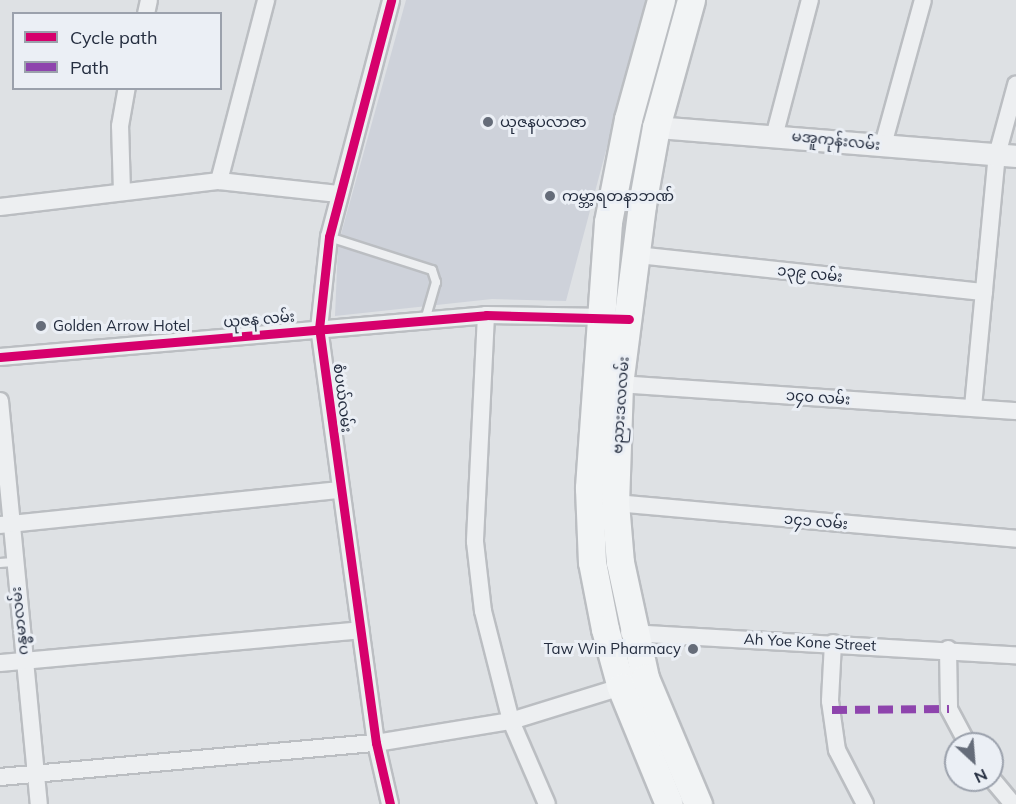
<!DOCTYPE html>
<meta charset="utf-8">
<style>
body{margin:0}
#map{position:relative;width:1016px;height:804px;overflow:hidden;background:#dee1e4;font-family:Mulish,"Noto Sans Myanmar",sans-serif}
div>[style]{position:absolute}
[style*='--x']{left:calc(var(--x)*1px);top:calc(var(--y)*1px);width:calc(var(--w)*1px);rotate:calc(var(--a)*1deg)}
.built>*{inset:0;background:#ced2da}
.roads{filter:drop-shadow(2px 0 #bbbec2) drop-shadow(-2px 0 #bbbec2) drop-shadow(0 2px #bbbec2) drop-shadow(0 -2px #bbbec2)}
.service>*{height:8px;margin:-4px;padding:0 4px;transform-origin:4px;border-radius:4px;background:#edeff1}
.minor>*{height:16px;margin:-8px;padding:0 8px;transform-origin:8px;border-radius:8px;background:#edeff1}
.tertiary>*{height:21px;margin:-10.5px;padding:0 10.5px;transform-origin:10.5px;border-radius:10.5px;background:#edeff1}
.primary>*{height:27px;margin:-13.5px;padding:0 13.5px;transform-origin:13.5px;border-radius:13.5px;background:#f2f4f5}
.quiet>*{height:8px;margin-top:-4px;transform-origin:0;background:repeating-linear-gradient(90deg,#8e44ad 0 15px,transparent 0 23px)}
.cycleway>*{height:9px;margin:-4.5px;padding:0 4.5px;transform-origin:4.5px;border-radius:4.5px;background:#d6006c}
.dots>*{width:16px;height:16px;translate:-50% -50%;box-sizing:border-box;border:3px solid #ebeff5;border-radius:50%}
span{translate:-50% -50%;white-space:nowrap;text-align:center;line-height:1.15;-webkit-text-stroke:6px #ebeff5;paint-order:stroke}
.poi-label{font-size:15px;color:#242d3f}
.left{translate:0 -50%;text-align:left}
.right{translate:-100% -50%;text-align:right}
.street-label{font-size:15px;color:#242d3f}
.legend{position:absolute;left:12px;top:12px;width:210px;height:78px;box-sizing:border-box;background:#ebeff5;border:2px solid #9ba1ac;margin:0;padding:8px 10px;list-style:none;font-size:18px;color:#242d3f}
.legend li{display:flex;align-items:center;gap:12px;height:30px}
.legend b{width:30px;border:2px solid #9ba1ac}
.north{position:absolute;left:944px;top:732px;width:60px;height:60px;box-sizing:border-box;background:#ebeff5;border:2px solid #9ba1ac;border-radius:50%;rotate:154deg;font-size:16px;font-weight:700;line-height:24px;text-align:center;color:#242d3f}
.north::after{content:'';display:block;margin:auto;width:21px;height:27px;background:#656c79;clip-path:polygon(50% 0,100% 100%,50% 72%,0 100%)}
</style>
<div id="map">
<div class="built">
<div style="clip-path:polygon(406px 0,646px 0,566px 301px,492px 299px,335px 316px,338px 245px)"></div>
</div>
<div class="roads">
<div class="service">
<div style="--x:329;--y:237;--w:108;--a:17.8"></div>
<div style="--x:432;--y:270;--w:13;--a:72"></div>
<div style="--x:436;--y:282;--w:40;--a:106"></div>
<div style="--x:0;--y:563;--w:13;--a:-4"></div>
</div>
<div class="minor">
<div style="--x:146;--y:14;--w:14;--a:-78"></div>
<div style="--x:775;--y:133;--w:138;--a:-75.3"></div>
<div style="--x:883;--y:145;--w:150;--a:-74.6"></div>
<div style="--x:219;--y:181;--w:187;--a:-75.4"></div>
<div style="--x:122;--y:192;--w:66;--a:-91.7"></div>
<div style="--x:120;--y:126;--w:39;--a:-80"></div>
<div style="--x:0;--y:207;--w:221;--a:-6.8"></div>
<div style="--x:219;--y:181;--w:120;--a:6.2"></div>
<div style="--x:637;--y:255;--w:349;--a:6.1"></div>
<div style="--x:486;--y:315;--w:227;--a:92.8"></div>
<div style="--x:475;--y:542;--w:69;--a:83.4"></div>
<div style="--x:483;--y:611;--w:114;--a:75.7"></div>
<div style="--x:511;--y:721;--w:90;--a:66.6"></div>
<div style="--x:0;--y:357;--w:488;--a:-4.9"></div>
<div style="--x:486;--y:315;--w:124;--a:0.9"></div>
<div style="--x:619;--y:384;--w:398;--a:3.9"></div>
<div style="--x:0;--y:401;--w:405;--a:84.5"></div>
<div style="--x:973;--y:407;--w:253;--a:-84.6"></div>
<div style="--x:997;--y:155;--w:73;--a:-74.8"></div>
<div style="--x:615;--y:503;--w:403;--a:5.1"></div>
<div style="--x:0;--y:525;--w:341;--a:-5.9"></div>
<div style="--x:629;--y:633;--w:388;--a:3.3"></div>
<div style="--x:833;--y:643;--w:58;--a:93"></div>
<div style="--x:830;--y:701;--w:49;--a:81.9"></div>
<div style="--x:837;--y:750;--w:61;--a:62.6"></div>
<div style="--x:948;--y:649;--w:60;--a:89"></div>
<div style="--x:949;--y:709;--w:40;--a:62"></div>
<div style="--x:0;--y:663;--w:362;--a:-5.2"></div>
<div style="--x:0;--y:777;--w:378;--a:-5.2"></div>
<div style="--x:376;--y:743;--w:137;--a:-9.3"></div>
<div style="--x:511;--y:721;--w:115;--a:-17.2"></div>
<div style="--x:992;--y:779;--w:33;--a:50"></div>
<div style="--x:390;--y:804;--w:63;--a:-102.9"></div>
<div style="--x:376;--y:743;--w:418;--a:-97.8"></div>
<div style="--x:319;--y:329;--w:93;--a:-83.8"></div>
<div style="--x:329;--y:237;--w:245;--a:-75.3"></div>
</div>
<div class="tertiary">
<div style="--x:656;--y:127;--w:361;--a:4.6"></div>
</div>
<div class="primary">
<div style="--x:661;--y:0;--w:123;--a:105.5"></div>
<div style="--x:628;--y:119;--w:105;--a:101"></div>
<div style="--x:608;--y:222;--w:267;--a:94.1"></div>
<div style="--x:589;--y:488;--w:74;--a:87.7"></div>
<div style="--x:592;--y:562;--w:68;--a:79"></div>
<div style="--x:605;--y:629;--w:60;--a:74.6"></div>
<div style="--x:621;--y:687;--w:126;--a:67.7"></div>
<div style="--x:691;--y:0;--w:132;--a:105.4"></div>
<div style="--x:656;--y:127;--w:79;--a:100.2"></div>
<div style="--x:642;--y:205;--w:180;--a:97.3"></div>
<div style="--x:619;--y:384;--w:119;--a:91.9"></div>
<div style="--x:615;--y:503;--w:59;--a:85.2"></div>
<div style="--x:620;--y:562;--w:119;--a:77.8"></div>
<div style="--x:645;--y:678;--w:137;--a:67.2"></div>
</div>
</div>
<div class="quiet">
<div style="--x:832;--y:710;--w:117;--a:-0.5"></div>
</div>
<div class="cycleway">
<div style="--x:0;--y:357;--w:488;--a:-4.9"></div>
<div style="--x:486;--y:315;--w:143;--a:1.6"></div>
<div style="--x:390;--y:804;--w:63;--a:-102.9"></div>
<div style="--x:376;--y:743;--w:418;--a:-97.8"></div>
<div style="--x:319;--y:329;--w:93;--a:-83.8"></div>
<div style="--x:329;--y:237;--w:245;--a:-75.3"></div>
</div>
<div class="dots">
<div style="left:488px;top:122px;background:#656c79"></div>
<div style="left:550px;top:196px;background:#656c79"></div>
<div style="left:41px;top:326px;background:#656c79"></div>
<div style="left:693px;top:649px;background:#656c79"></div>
</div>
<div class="poi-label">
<span class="left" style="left:500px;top:122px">ယုဇနပလာဇာ</span>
<span class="left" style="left:562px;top:196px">ကမ္ဘာ့ရတနာဘဏ်</span>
<span class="left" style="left:53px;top:326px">Golden Arrow Hotel</span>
<span class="right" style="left:681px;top:649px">Taw Win Pharmacy</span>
</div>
<div class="street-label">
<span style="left:836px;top:140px;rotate:6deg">မအူကုန်းလမ်း</span>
<span style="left:810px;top:273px;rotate:6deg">၁၃၉ လမ်း</span>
<span style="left:259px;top:319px;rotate:-5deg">ယုဇန လမ်း</span>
<span style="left:818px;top:397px;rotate:4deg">၁၄၀ လမ်း</span>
<span style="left:343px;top:398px;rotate:83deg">စံပယ်လမ်း</span>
<span style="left:620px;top:405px;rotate:-86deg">ဗညားဒလလမ်း</span>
<span style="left:816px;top:521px;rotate:5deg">၁၄၁ လမ်း</span>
<span style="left:19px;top:621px;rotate:-96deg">ဂန္ဓမာလမ်း</span>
<span style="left:810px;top:642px;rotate:3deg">Ah Yoe Kone Street</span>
</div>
<ul class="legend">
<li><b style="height:8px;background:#d6006c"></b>Cycle path</li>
<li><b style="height:8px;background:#8e44ad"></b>Path</li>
</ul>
<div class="north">N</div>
</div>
